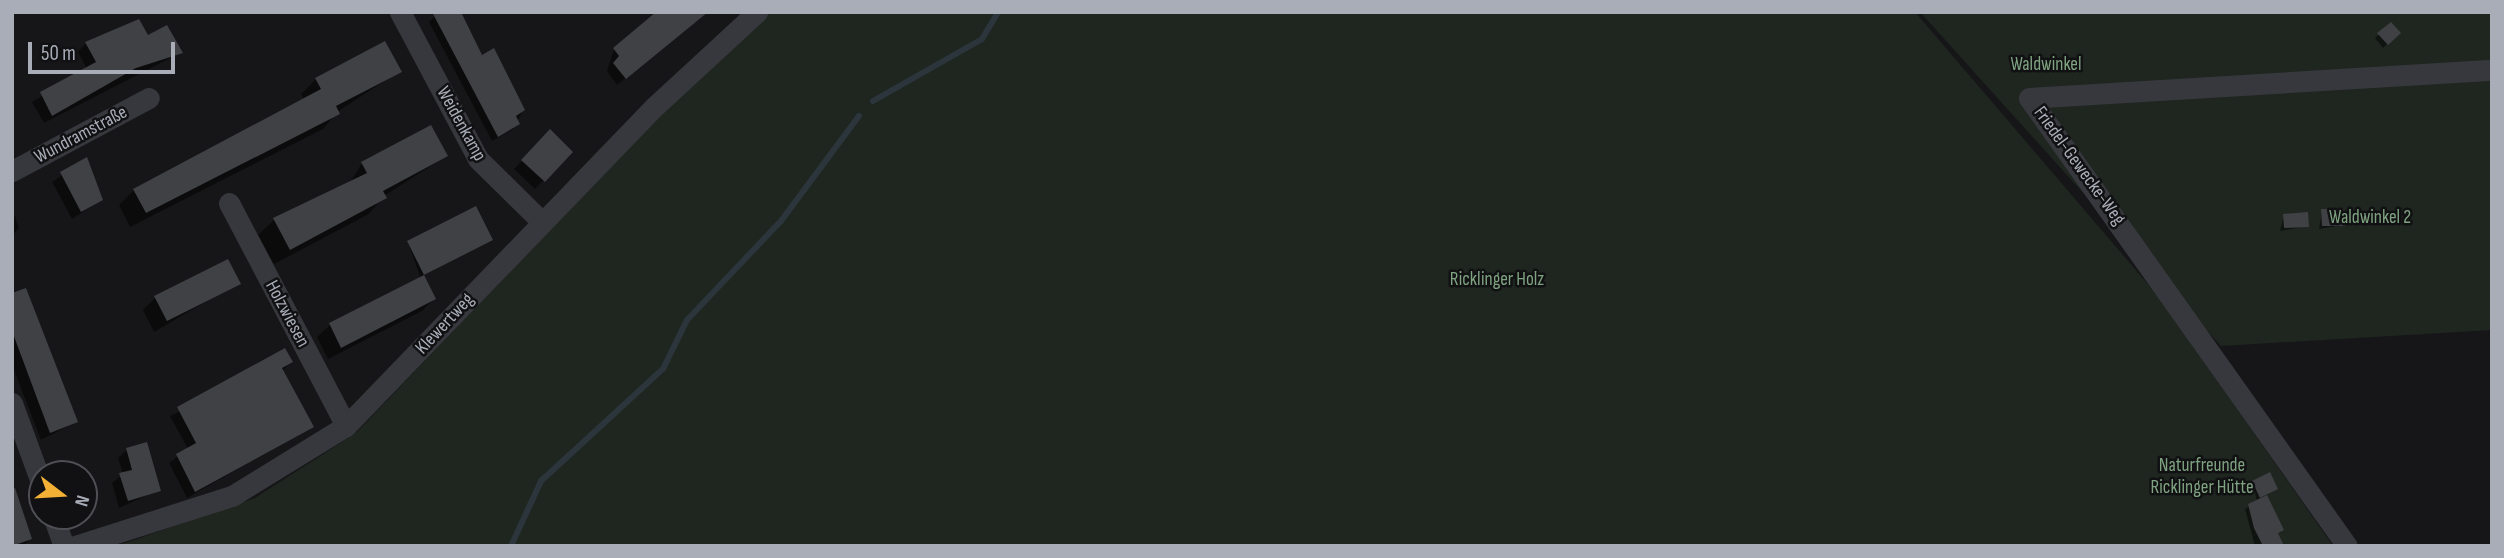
<!DOCTYPE html>
<meta charset="utf-8">
<style>
body{margin:0}
#map{position:relative;width:2504px;height:558px;overflow:hidden;background:#161618;font-family:"Sofia Sans Condensed",sans-serif}
div>[style]{position:absolute}
[style*='--x']{left:calc(var(--x)*1px);top:calc(var(--y)*1px);width:calc(var(--w)*1px);rotate:calc(var(--a)*1deg)}
.green>*{inset:0;background:#1e261f}
.shadow>*{inset:0;background:#0007}
.stream>*{height:6px;margin:-3px;padding:0 3px;transform-origin:3px;border-radius:3px;background:#2c353c}
.building>*{inset:0;background:#404145}
.minor>*{height:21px;margin:-10.5px;padding:0 10.5px;transform-origin:10.5px;border-radius:10.5px;background:#37383d}
span{translate:-50% -50%;white-space:nowrap;text-align:center;line-height:1.15;-webkit-text-stroke:5px #111113;paint-order:stroke}
.park-label{font-size:19px;color:#7fa381}
.street-label{font-size:19px;color:#a8adb8}
.frame{position:absolute;inset:0;border:14px solid #a8adb8;pointer-events:none}
.north{position:absolute;left:28px;top:460px;width:70px;height:70px;box-sizing:border-box;background:#111113;border:2px solid #4d4f55;border-radius:50%;rotate:107deg;font-size:19px;font-weight:700;line-height:28px;text-align:center;color:#a8adb8}
.north::after{content:'';display:block;margin:auto;width:24px;height:32px;background:#f2b134;clip-path:polygon(50% 0,100% 100%,50% 72%,0 100%)}
.scale{position:absolute;left:28px;top:42px;width:147px;height:32px;box-sizing:border-box;border:4px solid #a8adb8;border-top:0;padding-left:9px;font-size:21px;line-height:24px;white-space:nowrap;color:#a8adb8;-webkit-text-stroke:5px #111113;paint-order:stroke}
</style>
<div id="map">
<div class="green">
<div style="clip-path:polygon(768px 12px,1915px 12px,2158px 296px,2333px 546px,117px 546px,255px 498px,356px 433px,654px 121px)"></div>
<div style="clip-path:polygon(1920px 12px,2492px 12px,2492px 330px,2221px 346px)"></div>
</div>
<div class="shadow">
<div style="clip-path:polygon(707px 12px,617px 85px,607px 71px,614px 49px)"></div>
<div style="clip-path:polygon(434px 17px,482px 57px,523px 110px,513px 129px,492px 141px,429px 22px)"></div>
<div style="clip-path:polygon(2391px 24px,2399px 33px,2383px 48px,2375px 38px)"></div>
<div style="clip-path:polygon(147px 37px,180px 53px,44px 123px,32px 102px,87px 69px,78px 52px,86px 43px)"></div>
<div style="clip-path:polygon(400px 71px,337px 112px,323px 129px,130px 227px,119px 205px,134px 190px,304px 100px,301px 94px,316px 79px)"></div>
<div style="clip-path:polygon(550px 132px,571px 152px,535px 189px,514px 169px)"></div>
<div style="clip-path:polygon(446px 156px,384px 196px,369px 214px,274px 264px,258px 235px,274px 220px,349px 184px,362px 163px)"></div>
<div style="clip-path:polygon(87px 159px,101px 200px,72px 219px,52px 182px)"></div>
<div style="clip-path:polygon(2322px 211px,2343px 225px,2319px 229px)"></div>
<div style="clip-path:polygon(2284px 215px,2307px 226px,2280px 231px)"></div>
<div style="clip-path:polygon(15px 216px,19px 228px,12px 236px,12px 217px)"></div>
<div style="clip-path:polygon(491px 239px,423px 276px,434px 299px,422px 311px,328px 359px,317px 337px,330px 325px,421px 279px,408px 243px)"></div>
<div style="clip-path:polygon(238px 283px,154px 332px,143px 310px,156px 297px)"></div>
<div style="clip-path:polygon(12px 295px,76px 422px,41px 440px,12px 365px)"></div>
<div style="clip-path:polygon(291px 362px,282px 371px,312px 427px,187px 498px,169px 463px,188px 449px,170px 416px)"></div>
<div style="clip-path:polygon(127px 450px,159px 490px,119px 508px,112px 483px,123px 474px,118px 458px)"></div>
<div style="clip-path:polygon(2253px 482px,2276px 489px,2266px 496px,2282px 546px,2255px 546px,2245px 509px,2257px 502px)"></div>
<div style="clip-path:polygon(30px 539px,23px 546px,12px 546px)"></div>
</div>
<div class="stream">
<div style="--x:873;--y:101;--w:125;--a:-29.6"></div>
<div style="--x:982;--y:39;--w:31;--a:-59"></div>
<div style="--x:511;--y:546;--w:72;--a:-65.2"></div>
<div style="--x:541;--y:481;--w:166;--a:-42.6"></div>
<div style="--x:663;--y:369;--w:55;--a:-63.9"></div>
<div style="--x:687;--y:320;--w:137;--a:-46.5"></div>
<div style="--x:781;--y:221;--w:131;--a:-53.4"></div>
</div>
<div class="building">
<div style="clip-path:polygon(432px 12px,461px 12px,482px 55px,494px 48px,525px 110px,516px 116px,520px 124px,498px 137px)"></div>
<div style="clip-path:polygon(656px 12px,708px 12px,626px 79px,613px 63px,619px 56px,613px 48px)"></div>
<div style="clip-path:polygon(139px 19px,148px 35px,167px 25px,183px 53px,136px 68px,52px 116px,40px 92px,96px 62px,85px 42px)"></div>
<div style="clip-path:polygon(2391px 22px,2401px 33px,2388px 45px,2377px 33px)"></div>
<div style="clip-path:polygon(385px 41px,402px 72px,336px 106px,340px 114px,146px 213px,133px 189px,321px 89px,315px 78px)"></div>
<div style="clip-path:polygon(431px 125px,448px 156px,383px 191px,387px 198px,290px 250px,273px 218px,367px 173px,361px 162px)"></div>
<div style="clip-path:polygon(550px 129px,573px 152px,545px 182px,521px 160px)"></div>
<div style="clip-path:polygon(87px 157px,103px 200px,81px 212px,60px 172px)"></div>
<div style="clip-path:polygon(476px 206px,493px 240px,424px 275px,407px 241px)"></div>
<div style="clip-path:polygon(2321px 209px,2344px 209px,2345px 226px,2322px 226px)"></div>
<div style="clip-path:polygon(2308px 212px,2309px 227px,2284px 228px,2283px 214px)"></div>
<div style="clip-path:polygon(228px 259px,241px 284px,167px 321px,154px 296px)"></div>
<div style="clip-path:polygon(424px 275px,436px 299px,341px 348px,329px 323px)"></div>
<div style="clip-path:polygon(26px 288px,78px 422px,50px 433px,12px 331px,12px 293px)"></div>
<div style="clip-path:polygon(285px 348px,293px 362px,282px 368px,314px 427px,195px 492px,176px 454px,196px 443px,177px 407px)"></div>
<div style="clip-path:polygon(147px 442px,161px 491px,128px 501px,119px 473px,132px 470px,126px 448px)"></div>
<div style="clip-path:polygon(2270px 472px,2278px 489px,2260px 498px,2252px 481px)"></div>
<div style="clip-path:polygon(15px 488px,32px 539px,12px 546px,12px 489px)"></div>
<div style="clip-path:polygon(2267px 495px,2284px 530px,2278px 533px,2284px 546px,2263px 546px,2254px 528px,2248px 504px)"></div>
</div>
<div class="minor">
<div style="--x:400;--y:12;--w:166;--a:62"></div>
<div style="--x:478;--y:159;--w:88;--a:44.5"></div>
<div style="--x:12;--y:171;--w:155;--a:-28.1"></div>
<div style="--x:229;--y:203;--w:252;--a:62.3"></div>
<div style="--x:12;--y:403;--w:87;--a:69.9"></div>
<div style="--x:53;--y:516;--w:32;--a:70"></div>
<div style="--x:75;--y:546;--w:165;--a:-17.7"></div>
<div style="--x:232;--y:496;--w:134;--a:-31.6"></div>
<div style="--x:346;--y:426;--w:442;--a:-46"></div>
<div style="--x:653;--y:108;--w:142;--a:-42.7"></div>
<div style="--x:2347;--y:546;--w:549;--a:-125.37"></div>
<div style="--x:2029;--y:98;--w:464;--a:-3.5"></div>
</div>
<div class="park-label">
<span style="left:2046px;top:65px">Waldwinkel</span>
<span style="left:2370px;top:218px">Waldwinkel 2</span>
<span style="left:1497px;top:280px">Ricklinger Holz</span>
<span style="left:2202px;top:477px">Naturfreunde<br>Ricklinger Hütte</span>
</div>
<div class="street-label">
<span style="left:461px;top:124px;rotate:61deg">Weidenkamp</span>
<span style="left:81px;top:135px;rotate:-28deg">Wundramstraße</span>
<span style="left:2079px;top:166px;rotate:54deg">Friedel-Gewecke-Weg</span>
<span style="left:287px;top:314px;rotate:62deg">Holzwiesen</span>
<span style="left:445px;top:324px;rotate:-47deg">Klewertweg</span>
</div>
<div class="frame"></div>
<div class="north">N</div>
<div class="scale">50 m</div>
</div>
